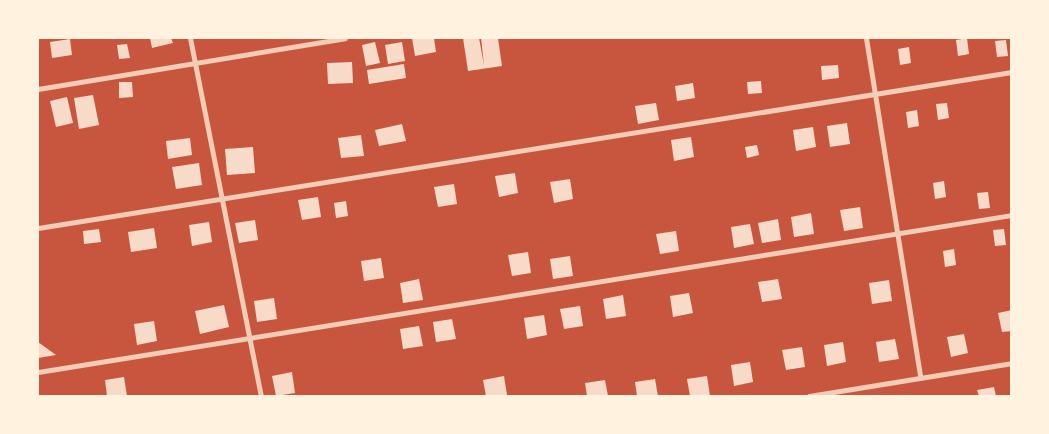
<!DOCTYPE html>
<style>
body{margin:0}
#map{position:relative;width:1049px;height:434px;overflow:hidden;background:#c8553d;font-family:Lato,sans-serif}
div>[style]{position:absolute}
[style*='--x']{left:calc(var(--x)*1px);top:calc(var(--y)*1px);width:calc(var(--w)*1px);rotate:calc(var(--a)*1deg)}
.building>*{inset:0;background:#f7dbc8}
.minor>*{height:5px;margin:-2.5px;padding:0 2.5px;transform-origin:2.5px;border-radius:2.5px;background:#f1ccb7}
span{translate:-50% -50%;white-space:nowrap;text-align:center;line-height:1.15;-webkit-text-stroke:4.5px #fff3e0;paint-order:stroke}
.frame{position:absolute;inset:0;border:39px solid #fff3e0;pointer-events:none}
</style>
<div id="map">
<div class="building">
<div style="clip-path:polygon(150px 38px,171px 38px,173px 43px,152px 48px)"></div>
<div style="clip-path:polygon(412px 38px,434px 38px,436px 52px,415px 56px)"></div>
<div style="clip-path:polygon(463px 38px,479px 38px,484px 65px,481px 38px,498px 38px,502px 66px,468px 71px)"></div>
<div style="clip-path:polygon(967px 38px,969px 54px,958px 56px,956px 40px)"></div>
<div style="clip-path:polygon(70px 39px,72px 55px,52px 58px,50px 42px)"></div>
<div style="clip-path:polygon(1006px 40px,1008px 56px,997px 57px,995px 41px)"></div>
<div style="clip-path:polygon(375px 42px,380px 63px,366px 66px,362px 45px)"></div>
<div style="clip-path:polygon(402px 42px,405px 61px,388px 64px,385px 45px)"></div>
<div style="clip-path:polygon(127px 44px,130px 58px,119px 59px,117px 45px)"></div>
<div style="clip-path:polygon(909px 47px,911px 63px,900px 65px,898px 49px)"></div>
<div style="clip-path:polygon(352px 62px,353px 83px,328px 84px,327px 63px)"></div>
<div style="clip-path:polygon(404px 64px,406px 78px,369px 84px,367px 70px)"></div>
<div style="clip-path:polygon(838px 65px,839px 78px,822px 80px,821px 66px)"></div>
<div style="clip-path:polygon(761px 81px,762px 93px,748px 94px,747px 82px)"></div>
<div style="clip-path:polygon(119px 82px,132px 82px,133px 97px,119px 98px)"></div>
<div style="clip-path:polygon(693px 83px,695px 98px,677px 101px,675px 86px)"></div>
<div style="clip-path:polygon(93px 95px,99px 125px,79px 129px,74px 98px)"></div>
<div style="clip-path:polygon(67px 97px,73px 123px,56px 127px,50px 101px)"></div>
<div style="clip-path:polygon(656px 103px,659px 120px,638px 124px,635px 106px)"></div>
<div style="clip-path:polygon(947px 103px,949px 118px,938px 120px,936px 104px)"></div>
<div style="clip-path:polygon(917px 110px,919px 126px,908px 128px,906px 112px)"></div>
<div style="clip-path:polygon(847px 123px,850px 144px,830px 147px,827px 126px)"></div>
<div style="clip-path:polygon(402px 124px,406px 141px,379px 146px,375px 130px)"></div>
<div style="clip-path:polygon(813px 127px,816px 147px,796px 151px,793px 130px)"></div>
<div style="clip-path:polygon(361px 135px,364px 156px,341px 158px,338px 138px)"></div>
<div style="clip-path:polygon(691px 137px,694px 157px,674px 161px,671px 140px)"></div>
<div style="clip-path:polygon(190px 138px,192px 155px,168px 159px,166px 141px)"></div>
<div style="clip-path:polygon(757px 145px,759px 155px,747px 158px,745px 147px)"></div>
<div style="clip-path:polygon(253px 147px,255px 173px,227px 175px,225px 149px)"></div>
<div style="clip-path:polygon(199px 163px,202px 185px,176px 189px,172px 167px)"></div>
<div style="clip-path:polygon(515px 173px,518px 193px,499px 197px,495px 176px)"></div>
<div style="clip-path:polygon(570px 179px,573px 199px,554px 203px,550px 182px)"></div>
<div style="clip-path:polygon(944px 181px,946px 197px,935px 199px,933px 183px)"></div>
<div style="clip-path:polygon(454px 184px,457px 204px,438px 207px,434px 187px)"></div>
<div style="clip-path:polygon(988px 192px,990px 208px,979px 209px,977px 193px)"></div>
<div style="clip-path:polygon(318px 197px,321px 217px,302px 220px,298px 200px)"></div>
<div style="clip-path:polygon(346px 201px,348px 216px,336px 218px,334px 203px)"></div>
<div style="clip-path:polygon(860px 207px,863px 228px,844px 231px,840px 210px)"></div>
<div style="clip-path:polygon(811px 213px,814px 234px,794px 237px,791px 217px)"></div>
<div style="clip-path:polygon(778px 219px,781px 240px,762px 243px,758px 223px)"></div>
<div style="clip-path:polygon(255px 220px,258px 240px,239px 243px,235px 223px)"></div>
<div style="clip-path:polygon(209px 222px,212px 242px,192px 246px,189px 225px)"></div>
<div style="clip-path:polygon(750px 224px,754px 244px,734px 248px,731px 227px)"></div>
<div style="clip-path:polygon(154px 228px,157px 248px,131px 252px,128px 232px)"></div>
<div style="clip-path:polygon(99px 229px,101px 242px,84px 244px,83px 231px)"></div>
<div style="clip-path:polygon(1004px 229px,1006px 245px,995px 246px,993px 230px)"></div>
<div style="clip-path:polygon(676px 231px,679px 251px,660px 254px,656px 234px)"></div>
<div style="clip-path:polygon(954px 249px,956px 265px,945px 267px,943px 251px)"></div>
<div style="clip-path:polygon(528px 252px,531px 273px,512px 276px,508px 255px)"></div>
<div style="clip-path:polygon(570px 256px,573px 276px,553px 279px,550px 259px)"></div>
<div style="clip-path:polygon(381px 258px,384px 278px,364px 281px,361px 261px)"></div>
<div style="clip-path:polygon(419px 279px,423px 300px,403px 303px,400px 283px)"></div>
<div style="clip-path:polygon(778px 279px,782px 299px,762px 302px,758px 282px)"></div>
<div style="clip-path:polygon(889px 280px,892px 301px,872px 304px,869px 283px)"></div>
<div style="clip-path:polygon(689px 293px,693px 313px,673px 317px,670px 296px)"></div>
<div style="clip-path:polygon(623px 295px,626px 316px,606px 319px,603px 299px)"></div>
<div style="clip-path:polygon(274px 298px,277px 319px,257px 322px,254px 301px)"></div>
<div style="clip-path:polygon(224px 305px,229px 327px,200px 334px,195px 311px)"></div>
<div style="clip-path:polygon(580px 306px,583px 326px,564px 329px,560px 309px)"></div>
<div style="clip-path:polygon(1012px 310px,1012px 331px,1002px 332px,998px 313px)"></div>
<div style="clip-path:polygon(544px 315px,547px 335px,527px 339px,524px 318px)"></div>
<div style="clip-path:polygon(452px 319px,456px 339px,436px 342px,433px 322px)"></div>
<div style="clip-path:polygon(154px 321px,157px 341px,137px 345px,134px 324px)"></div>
<div style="clip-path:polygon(419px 326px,423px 346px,403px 349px,400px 329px)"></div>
<div style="clip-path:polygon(964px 334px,968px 353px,951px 357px,947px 337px)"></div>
<div style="clip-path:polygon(895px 339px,899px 359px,879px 362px,876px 342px)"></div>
<div style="clip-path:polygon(38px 342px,56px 355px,38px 358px)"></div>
<div style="clip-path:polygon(843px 342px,846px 362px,827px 366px,824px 345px)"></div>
<div style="clip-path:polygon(802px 347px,805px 367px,786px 370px,782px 350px)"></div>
<div style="clip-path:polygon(750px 362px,753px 382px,734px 386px,731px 365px)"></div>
<div style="clip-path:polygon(292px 372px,295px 393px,276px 396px,272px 376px)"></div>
<div style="clip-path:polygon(504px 376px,507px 395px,486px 396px,483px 380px)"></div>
<div style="clip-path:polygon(707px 376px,710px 396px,690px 396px,687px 379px)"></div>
<div style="clip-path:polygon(124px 377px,127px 396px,107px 396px,105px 380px)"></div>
<div style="clip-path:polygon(655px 379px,658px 396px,637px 396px,635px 382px)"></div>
<div style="clip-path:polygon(605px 380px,608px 396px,587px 396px,585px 383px)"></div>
<div style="clip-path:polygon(994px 387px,996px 396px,979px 396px,977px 390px)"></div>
</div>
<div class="minor">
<div style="--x:190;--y:38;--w:365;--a:78.8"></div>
<div style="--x:866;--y:38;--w:343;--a:80.9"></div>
<div style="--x:38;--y:89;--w:311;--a:-9.4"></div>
<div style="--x:38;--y:228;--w:986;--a:-9.1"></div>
<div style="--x:38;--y:372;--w:987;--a:-9.16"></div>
<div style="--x:809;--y:396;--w:206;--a:-9.2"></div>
</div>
<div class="frame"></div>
</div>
